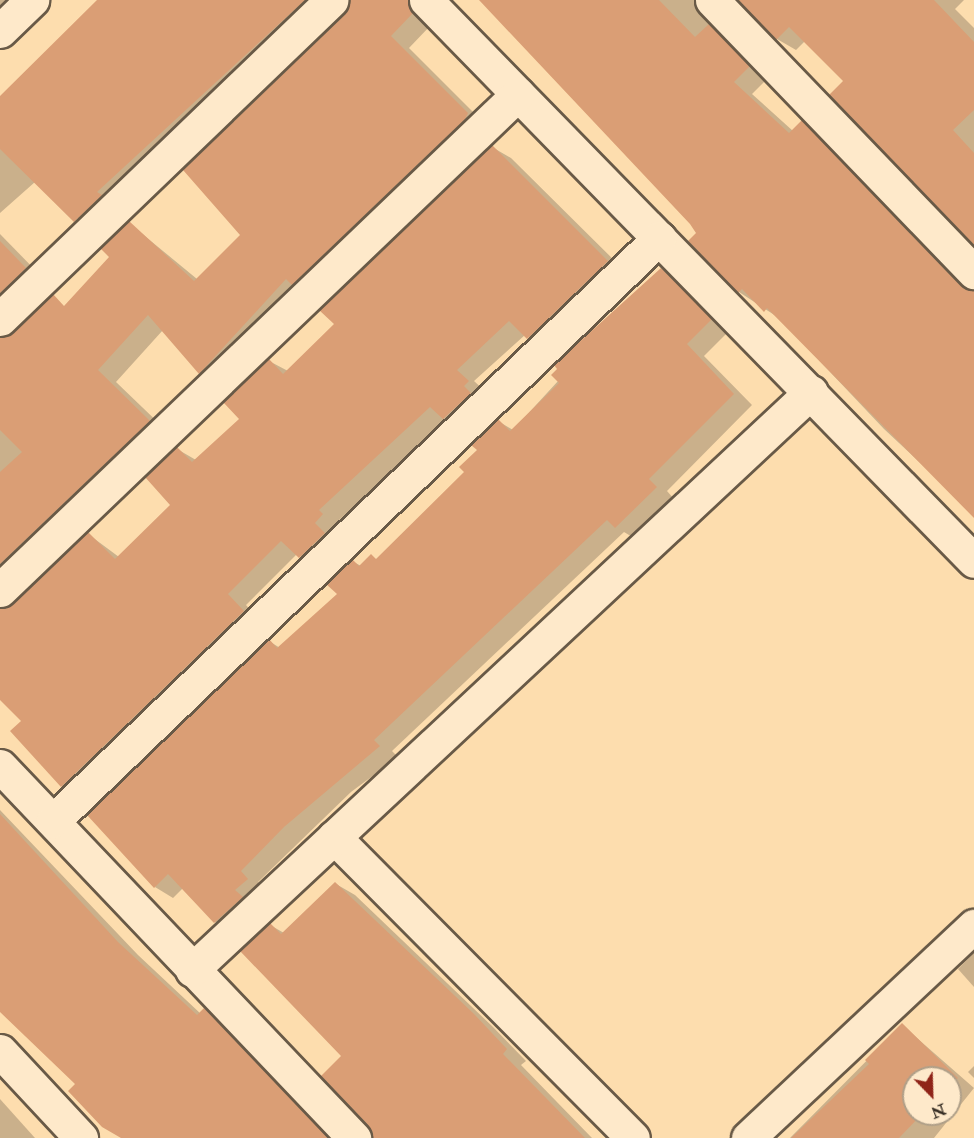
<!DOCTYPE html>
<style>
body{margin:0}
#map{position:relative;width:974px;height:1138px;overflow:hidden;background:#fdddae;font-family:"IM FELL Double Pica",serif}
div>[style]{position:absolute}
[style*='--x']{left:calc(var(--x)*1px);top:calc(var(--y)*1px);width:calc(var(--w)*1px);rotate:calc(var(--a)*1deg)}
.shadow>*{inset:0;background:#0003}
.building>*{inset:0;background:#da9e75}
.roads{filter:drop-shadow(2px 0 #695a47) drop-shadow(-2px 0 #695a47) drop-shadow(0 2px #695a47) drop-shadow(0 -2px #695a47)}
.minor>*{height:33px;margin:-16.5px;padding:0 16.5px;transform-origin:16.5px;border-radius:16.5px;background:#fee9ca}
span{translate:-50% -50%;white-space:nowrap;text-align:center;line-height:1.15;-webkit-text-stroke:6px #fee9ca;paint-order:stroke}
.north{position:absolute;left:902px;top:1066px;width:60px;height:60px;box-sizing:border-box;background:#fee9ca;border:2px solid #af9f88;border-radius:50%;rotate:157deg;font-size:16px;font-weight:700;line-height:24px;text-align:center;color:#382f25}
.north::after{content:'';display:block;margin:auto;width:21px;height:27px;background:#8f2418;clip-path:polygon(50% 0,100% 100%,50% 72%,0 100%)}
</style>
<div id="map">
<div class="shadow">
<div style="clip-path:polygon(0 0,15px 0,0 14px)"></div>
<div style="clip-path:polygon(99px 0,335px 0,94px 232px,35px 182px,0 213px,0 98px)"></div>
<div style="clip-path:polygon(351px 0,433px 0,431px 25px,409px 48px,486px 125px,219px 383px,200px 373px,163px 330px,116px 382px,168px 432px,0 594px,0 363px,65px 307px,111px 257px,129px 223px,197px 279px,242px 235px)"></div>
<div style="clip-path:polygon(481px 0,717px 0,768px 78px,752px 94px,793px 131px,802px 122px,821px 133px,974px 291px,974px 513px,884px 429px,779px 318px,739px 292px,691px 223px)"></div>
<div style="clip-path:polygon(740px 0,964px 0,955px 9px,974px 28px,974px 243px,846px 81px,805px 41px,796px 50px,777px 39px)"></div>
<div style="clip-path:polygon(492px 147px,511px 158px,626px 272px,547px 348px,525px 335px,474px 381px,486px 392px,447px 420px,337px 522px,341px 525px,319px 568px,297px 554px,246px 605px,262px 623px,81px 797px,62px 786px,12px 731px,23px 721px,0 698px,0 637px,7px 608px,88px 534px,119px 557px,172px 505px,177px 449px,196px 460px,241px 419px,269px 361px,288px 371px,336px 324px)"></div>
<div style="clip-path:polygon(0 234px,43px 278px,0 315px)"></div>
<div style="clip-path:polygon(661px 269px,680px 280px,729px 331px,704px 356px,752px 405px,667px 491px,674px 499px,634px 538px,624px 532px,392px 751px,398px 757px,351px 792px,258px 882px,265px 890px,234px 933px,215px 922px,183px 888px,173px 898px,155px 887px,269px 641px,280px 648px,339px 594px,352px 561px,361px 566px,377px 560px,466px 472px,498px 421px,513px 430px)"></div>
<div style="clip-path:polygon(0 810px,138px 955px,201px 1014px,205px 1010px,224px 1021px,338px 1138px,122px 1138px,78px 1084px,0 1008px)"></div>
<div style="clip-path:polygon(336px 884px,355px 895px,493px 1027px,526px 1061px,521px 1065px,592px 1138px,373px 1138px,323px 1076px,343px 1056px,270px 925px,284px 933px)"></div>
<div style="clip-path:polygon(974px 953px,974px 987px,958px 969px)"></div>
<div style="clip-path:polygon(evenodd,902px 1025px,974px 1088px,934px 1138px,790px 1138px,902px 1025px,914px 1078px,950px 1078px,950px 1114px,914px 1114px,914px 1078px)"></div>
<div style="clip-path:polygon(974px 1066px,974px 1078px,968px 1072px)"></div>
<div style="clip-path:polygon(0 1099px,35px 1138px,0 1138px)"></div>
</div>
<div class="building">
<div style="clip-path:polygon(97px 0,305px 0,97px 192px,102px 195px,74px 222px,0 149px,0 96px)"></div>
<div style="clip-path:polygon(350px 0,408px 0,413px 13px,391px 36px,468px 113px,465px 119px,292px 285px,286px 279px,199px 374px,148px 315px,98px 370px,150px 421px,0 564px,0 472px,22px 452px,0 430px,0 337px,13px 333px,53px 294px,64px 306px,109px 257px,100px 248px,129px 221px,194px 281px,240px 235px,183px 170px,345px 14px)"></div>
<div style="clip-path:polygon(479px 0,659px 0,695px 37px,709px 24px,750px 66px,734px 82px,789px 133px,802px 120px,960px 285px,974px 290px,974px 518px,767px 308px,764px 312px,742px 289px,738px 293px,688px 241px,696px 233px,690px 224px)"></div>
<div style="clip-path:polygon(738px 0,934px 0,974px 42px,974px 110px,953px 130px,974px 153px,974px 245px,829px 95px,843px 81px,789px 27px,776px 40px)"></div>
<div style="clip-path:polygon(492px 145px,608px 261px,527px 339px,509px 321px,457px 370px,469px 381px,464px 386px,471px 393px,443px 419px,430px 407px,319px 510px,323px 514px,315px 523px,325px 533px,299px 558px,281px 541px,228px 594px,244px 611px,61px 787px,10px 731px,21px 721px,0 700px,0 608px,13px 604px,88px 532px,115px 559px,170px 505px,145px 477px,177px 447px,192px 462px,239px 419px,223px 402px,269px 359px,283px 374px,334px 324px,319px 310px)"></div>
<div style="clip-path:polygon(0 241px,26px 268px,0 293px)"></div>
<div style="clip-path:polygon(661px 268px,712px 319px,687px 344px,734px 394px,649px 479px,657px 487px,615px 528px,607px 520px,374px 740px,380px 746px,284px 827px,241px 871px,248px 879px,235px 890px,243px 897px,214px 923px,168px 874px,154px 888px,87px 815px,269px 639px,277px 648px,337px 594px,326px 584px,352px 559px,359px 566px,371px 554px,376px 559px,464px 472px,459px 467px,477px 450px,471px 445px,498px 419px,510px 431px,559px 383px,551px 375px,557px 369px,554px 365px)"></div>
<div style="clip-path:polygon(0 814px,118px 942px,197px 1015px,204px 1008px,328px 1138px,121px 1138px,102px 1127px,68px 1091px,75px 1084px,0 1012px)"></div>
<div style="clip-path:polygon(335px 882px,474px 1014px,507px 1049px,503px 1054px,585px 1138px,372px 1138px,368px 1125px,321px 1076px,341px 1056px,240px 951px,270px 923px,281px 934px)"></div>
<div style="clip-path:polygon(902px 1023px,958px 1078px,950px 1085px,950px 1078px,914px 1078px,914px 1114px,922px 1114px,899px 1138px,791px 1138px,869px 1064px,865px 1060px)"></div>
</div>
<div class="roads">
<div class="minor">
<div style="--x:426;--y:0;--w:784;--a:45.67"></div>
<div style="--x:712;--y:0;--w:378;--a:46.1"></div>
<div style="--x:0;--y:31;--w:45;--a:-44.1"></div>
<div style="--x:0;--y:319;--w:460;--a:-43.9"></div>
<div style="--x:0;--y:590;--w:717;--a:-43.76"></div>
<div style="--x:0;--y:766;--w:514;--a:46.42"></div>
<div style="--x:53;--y:821;--w:841;--a:-43.89"></div>
<div style="--x:334;--y:837;--w:424;--a:45.2"></div>
<div style="--x:192;--y:970;--w:847;--a:-43.04"></div>
<div style="--x:0;--y:1051;--w:119;--a:47"></div>
<div style="--x:748;--y:1138;--w:310;--a:-43.2"></div>
</div>
</div>
<div class="north">N</div>
</div>
